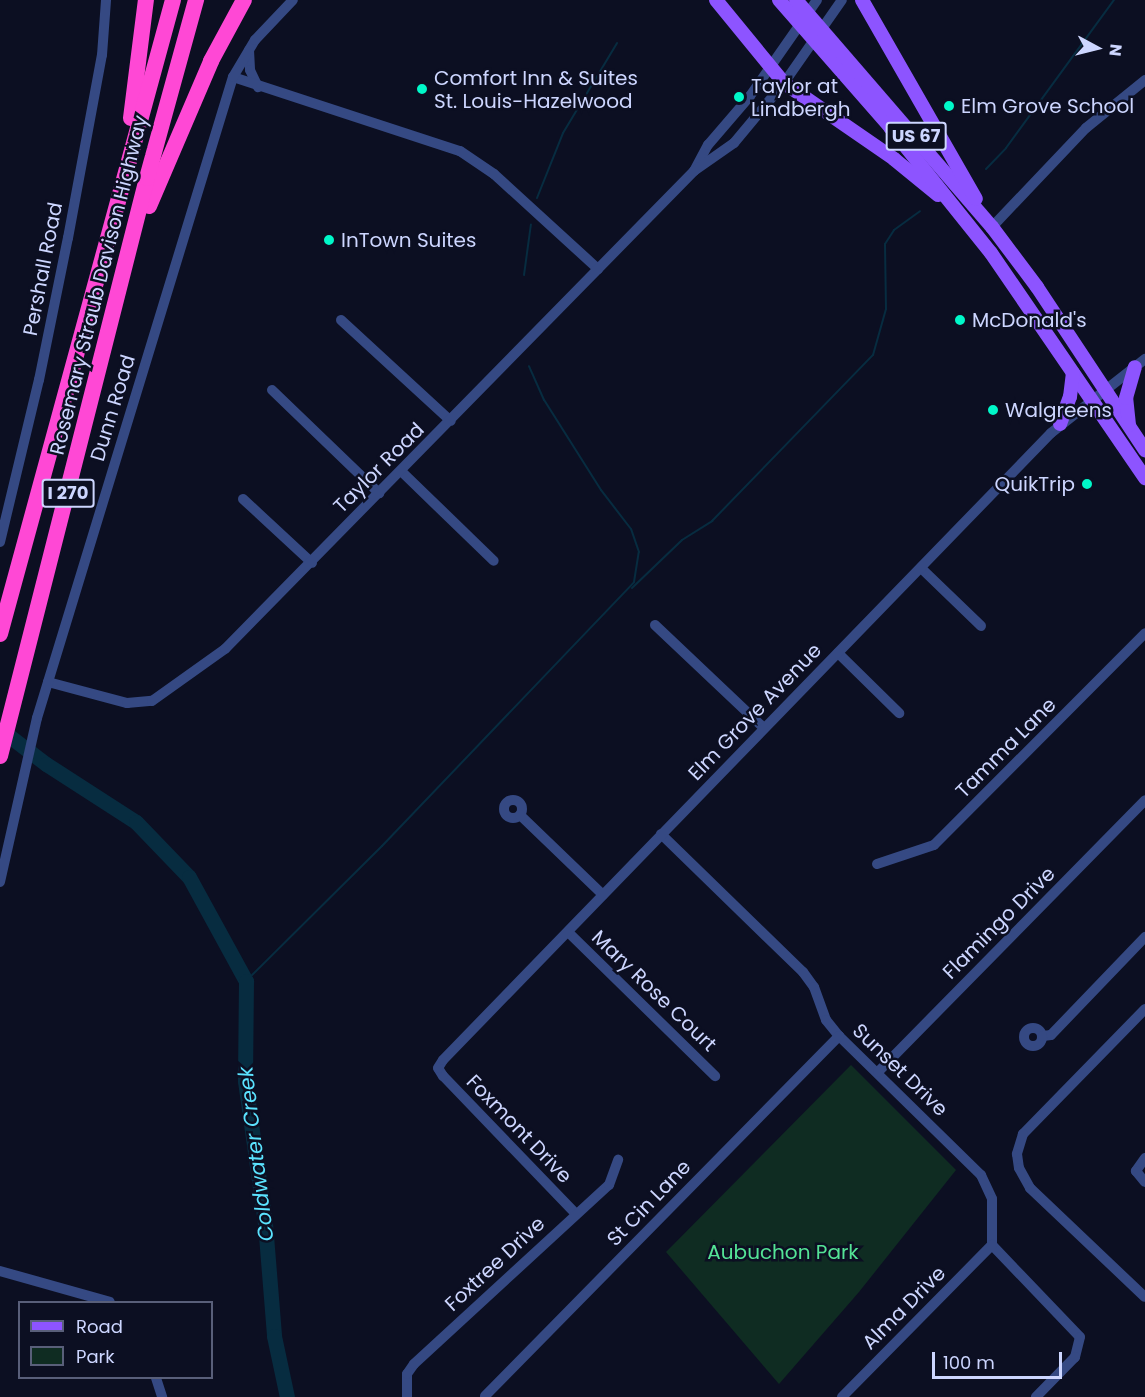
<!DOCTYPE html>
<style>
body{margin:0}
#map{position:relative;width:1145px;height:1397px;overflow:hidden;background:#0c0f22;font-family:Poppins,sans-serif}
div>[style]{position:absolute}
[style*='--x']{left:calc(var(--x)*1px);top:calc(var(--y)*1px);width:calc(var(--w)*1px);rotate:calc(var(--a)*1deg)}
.green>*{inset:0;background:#0f2c22}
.stream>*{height:2px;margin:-1px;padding:0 1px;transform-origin:1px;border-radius:1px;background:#072c40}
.river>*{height:15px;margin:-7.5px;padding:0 7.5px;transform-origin:7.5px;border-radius:7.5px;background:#072c40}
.minor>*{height:10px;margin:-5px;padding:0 5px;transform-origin:5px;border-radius:5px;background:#354983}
.minor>.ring{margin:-5px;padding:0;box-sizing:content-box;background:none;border:10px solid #354983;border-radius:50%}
.major>*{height:14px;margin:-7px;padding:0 7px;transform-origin:7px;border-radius:7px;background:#8d54ff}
.highway>*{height:16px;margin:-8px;padding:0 8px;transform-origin:8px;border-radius:8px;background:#ff48d5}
.dots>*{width:16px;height:16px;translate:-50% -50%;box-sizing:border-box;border:3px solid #0c0f22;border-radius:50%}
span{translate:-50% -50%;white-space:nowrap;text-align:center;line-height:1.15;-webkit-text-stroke:5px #0c0f22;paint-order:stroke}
.shield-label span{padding:2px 4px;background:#0c0f22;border:2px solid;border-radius:4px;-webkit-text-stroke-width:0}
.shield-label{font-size:18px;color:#cdd6ff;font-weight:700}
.poi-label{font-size:20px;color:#cdd6ff}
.left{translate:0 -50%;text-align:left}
.right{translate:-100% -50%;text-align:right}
.street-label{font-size:20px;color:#cdd6ff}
.park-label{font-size:20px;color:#54e496}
.water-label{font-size:21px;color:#5be3ff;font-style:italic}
.legend{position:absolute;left:18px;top:1301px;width:195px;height:78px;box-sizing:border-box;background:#0c0f22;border:2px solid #595f7a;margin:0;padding:8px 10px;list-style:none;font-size:18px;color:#cdd6ff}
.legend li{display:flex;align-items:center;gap:12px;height:30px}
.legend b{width:30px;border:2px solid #595f7a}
.north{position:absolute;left:1067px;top:18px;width:60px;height:60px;-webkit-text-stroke:4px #0c0f22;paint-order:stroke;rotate:97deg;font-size:16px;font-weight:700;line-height:24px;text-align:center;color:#cdd6ff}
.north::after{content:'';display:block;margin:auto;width:21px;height:27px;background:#cdd6ff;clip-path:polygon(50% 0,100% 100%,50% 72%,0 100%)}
.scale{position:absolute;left:932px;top:1352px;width:130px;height:27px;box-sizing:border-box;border:3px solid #cdd6ff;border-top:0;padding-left:8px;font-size:18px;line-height:21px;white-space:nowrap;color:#cdd6ff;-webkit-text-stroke:4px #0c0f22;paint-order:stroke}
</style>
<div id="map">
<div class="green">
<div style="clip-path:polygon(851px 1065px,956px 1170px,859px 1292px,779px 1384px,666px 1252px)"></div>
</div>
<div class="stream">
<div style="--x:986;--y:169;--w:29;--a:-46"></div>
<div style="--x:1006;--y:148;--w:183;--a:-53.9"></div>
<div style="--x:537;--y:198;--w:70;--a:-68.2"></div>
<div style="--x:563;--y:133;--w:105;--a:-59"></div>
<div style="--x:524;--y:275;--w:51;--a:-82.2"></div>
<div style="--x:632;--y:588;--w:69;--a:-43.8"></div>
<div style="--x:682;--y:540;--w:36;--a:-32"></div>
<div style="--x:712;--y:521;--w:231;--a:-45.9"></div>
<div style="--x:873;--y:355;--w:48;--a:-74.2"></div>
<div style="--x:886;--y:309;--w:65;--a:-90.9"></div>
<div style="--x:885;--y:244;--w:17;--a:-57"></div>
<div style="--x:894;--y:230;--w:32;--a:-36"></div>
<div style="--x:246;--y:981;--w:192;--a:-44.8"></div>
<div style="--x:382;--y:846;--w:365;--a:-46.3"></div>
<div style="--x:634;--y:582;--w:30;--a:-81"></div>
<div style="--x:639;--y:552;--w:24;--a:-109"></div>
<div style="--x:631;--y:529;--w:49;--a:-127.6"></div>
<div style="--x:601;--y:490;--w:107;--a:-122.3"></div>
<div style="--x:544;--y:400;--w:37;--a:-114"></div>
</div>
<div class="river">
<div style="--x:0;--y:729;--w:58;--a:37.3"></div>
<div style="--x:46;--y:764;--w:107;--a:32.8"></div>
<div style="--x:136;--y:822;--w:76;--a:46.1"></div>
<div style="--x:189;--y:877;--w:119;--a:61.3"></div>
<div style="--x:246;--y:981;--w:100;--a:90.6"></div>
<div style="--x:245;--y:1081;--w:143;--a:82"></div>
<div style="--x:265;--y:1223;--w:113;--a:85.4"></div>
<div style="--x:274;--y:1336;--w:62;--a:78"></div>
</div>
<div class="minor">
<div style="--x:249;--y:50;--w:20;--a:87"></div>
<div style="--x:250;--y:70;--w:19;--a:65"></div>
<div style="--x:233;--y:77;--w:239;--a:18.1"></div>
<div style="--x:460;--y:151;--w:41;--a:34.1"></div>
<div style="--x:494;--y:174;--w:141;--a:42.4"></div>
<div style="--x:694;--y:171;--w:30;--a:-62"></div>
<div style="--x:708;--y:145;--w:65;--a:-49.4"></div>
<div style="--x:750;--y:96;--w:117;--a:-55.1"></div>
<div style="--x:992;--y:227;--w:137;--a:-46.5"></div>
<div style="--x:1086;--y:128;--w:76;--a:-39.1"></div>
<div style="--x:341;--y:320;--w:149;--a:42.6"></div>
<div style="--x:272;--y:390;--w:149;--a:43.9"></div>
<div style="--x:401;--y:471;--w:129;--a:44.1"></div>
<div style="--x:243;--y:499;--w:94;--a:42.8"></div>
<div style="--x:0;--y:542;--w:167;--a:-76.5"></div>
<div style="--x:39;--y:380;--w:145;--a:-78.5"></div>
<div style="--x:68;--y:238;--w:186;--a:-79.5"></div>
<div style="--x:102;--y:55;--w:55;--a:-85.8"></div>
<div style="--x:922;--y:569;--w:82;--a:44"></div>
<div style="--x:655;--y:625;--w:150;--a:43.4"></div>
<div style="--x:838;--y:653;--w:86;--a:44.5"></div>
<div style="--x:48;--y:682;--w:82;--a:14.9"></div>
<div style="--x:127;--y:703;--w:25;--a:-5"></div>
<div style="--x:152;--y:701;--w:90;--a:-35.5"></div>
<div style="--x:225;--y:649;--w:670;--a:-45.54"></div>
<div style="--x:694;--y:171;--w:49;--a:-35"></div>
<div style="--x:734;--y:143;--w:78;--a:-50.2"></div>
<div style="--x:784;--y:83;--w:101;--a:-55.1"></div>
<div class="ring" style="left:504px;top:800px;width:8px;height:8px"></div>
<div style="--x:520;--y:815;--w:115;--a:43.9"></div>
<div style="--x:661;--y:834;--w:198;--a:44.2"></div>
<div style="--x:803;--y:972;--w:19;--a:54"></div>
<div style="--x:814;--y:987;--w:35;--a:70"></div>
<div style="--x:826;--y:1020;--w:21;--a:51"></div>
<div style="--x:839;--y:1036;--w:199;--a:44.4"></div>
<div style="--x:981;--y:1175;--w:26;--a:65"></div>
<div style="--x:992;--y:1199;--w:46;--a:90"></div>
<div style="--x:992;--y:1245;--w:127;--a:46.3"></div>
<div style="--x:1080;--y:1337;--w:21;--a:104"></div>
<div style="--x:1075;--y:1357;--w:56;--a:134.3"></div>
<div style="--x:877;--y:864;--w:60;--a:-18.4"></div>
<div style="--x:934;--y:845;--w:299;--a:-45.1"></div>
<div style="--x:0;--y:882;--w:168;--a:-77.3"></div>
<div style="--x:37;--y:718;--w:670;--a:-73"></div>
<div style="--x:233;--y:77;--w:43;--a:-59.3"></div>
<div style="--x:255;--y:40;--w:55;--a:-46.5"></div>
<div style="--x:568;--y:932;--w:206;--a:44.4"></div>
<div style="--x:1145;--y:1009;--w:175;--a:134.3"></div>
<div style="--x:1023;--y:1134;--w:21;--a:107"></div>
<div style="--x:1017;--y:1154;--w:14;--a:82"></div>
<div style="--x:1019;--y:1168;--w:23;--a:61"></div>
<div style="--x:1030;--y:1188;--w:158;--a:43.5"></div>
<div class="ring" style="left:1024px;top:1028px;width:8px;height:8px"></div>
<div style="--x:1043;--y:1036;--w:8;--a:-7"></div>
<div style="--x:1051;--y:1035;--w:136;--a:-46.2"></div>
<div style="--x:878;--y:1072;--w:381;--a:-45.5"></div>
<div style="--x:1145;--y:1158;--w:16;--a:125"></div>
<div style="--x:1136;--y:1171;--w:14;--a:51"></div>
<div style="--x:576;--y:1214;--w:192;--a:-133.9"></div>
<div style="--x:443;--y:1076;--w:9;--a:-122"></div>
<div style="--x:438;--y:1068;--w:9;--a:-58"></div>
<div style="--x:443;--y:1060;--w:873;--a:-45.88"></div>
<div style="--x:1051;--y:433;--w:120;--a:-38.2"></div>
<div style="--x:0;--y:1271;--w:114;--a:15.7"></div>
<div style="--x:156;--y:1378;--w:20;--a:72"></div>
<div style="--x:485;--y:1396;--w:505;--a:-45.48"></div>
<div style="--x:407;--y:1397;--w:23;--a:-90"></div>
<div style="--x:407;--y:1374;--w:12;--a:-55"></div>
<div style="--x:414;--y:1364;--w:265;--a:-42.6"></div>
<div style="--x:609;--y:1185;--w:27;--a:-70"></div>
<div style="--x:842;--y:1397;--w:214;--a:-45.4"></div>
</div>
<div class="major">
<div style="--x:716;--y:0;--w:107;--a:50.7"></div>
<div style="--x:784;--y:83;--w:134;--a:34.6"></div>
<div style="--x:894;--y:159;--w:57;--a:39.3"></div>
<div style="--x:779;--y:0;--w:169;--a:48.8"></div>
<div style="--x:890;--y:127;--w:161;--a:51.3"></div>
<div style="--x:991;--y:253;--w:273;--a:55.6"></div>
<div style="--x:796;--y:0;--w:300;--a:49.2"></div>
<div style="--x:992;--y:227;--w:75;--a:53.1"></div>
<div style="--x:1037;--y:287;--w:196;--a:56.5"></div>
<div style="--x:862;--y:0;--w:229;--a:60.2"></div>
<div style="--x:1060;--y:424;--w:29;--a:-70"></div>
<div style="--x:1070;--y:397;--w:24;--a:-83"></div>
<div style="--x:1129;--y:425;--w:27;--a:-96"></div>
<div style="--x:1126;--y:398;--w:32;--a:-74"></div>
</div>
<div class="highway">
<div style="--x:131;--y:118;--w:119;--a:-82.8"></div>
<div style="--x:149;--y:206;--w:158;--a:-66.8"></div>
<div style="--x:211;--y:61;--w:69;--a:-61.6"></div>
<div style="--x:0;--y:634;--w:657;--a:-74.74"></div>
<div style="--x:0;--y:756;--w:596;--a:-75.73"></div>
<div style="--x:147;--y:178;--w:185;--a:-74.6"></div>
</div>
<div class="dots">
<div style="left:422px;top:89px;background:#00f8c9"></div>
<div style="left:739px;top:97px;background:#00f8c9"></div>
<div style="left:949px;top:106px;background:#00f8c9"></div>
<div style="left:329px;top:240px;background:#00f8c9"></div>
<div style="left:960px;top:320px;background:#00f8c9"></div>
<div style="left:993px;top:410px;background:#00f8c9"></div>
<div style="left:1087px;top:484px;background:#00f8c9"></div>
</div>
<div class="shield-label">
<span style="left:916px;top:136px">US 67</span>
<span style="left:68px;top:493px">I 270</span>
</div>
<div class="poi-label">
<span class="left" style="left:434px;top:90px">Comfort Inn &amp; Suites<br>St. Louis-Hazelwood</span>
<span class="left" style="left:751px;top:98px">Taylor at<br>Lindbergh</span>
<span class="left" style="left:961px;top:106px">Elm Grove School</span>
<span class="left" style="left:341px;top:240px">InTown Suites</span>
<span class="left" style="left:972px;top:320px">McDonald's</span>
<span class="left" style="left:1005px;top:410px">Walgreens</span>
<span class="right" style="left:1075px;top:484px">QuikTrip</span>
</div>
<div class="street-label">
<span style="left:43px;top:269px;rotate:-79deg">Pershall Road</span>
<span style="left:99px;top:285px;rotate:-76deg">Rosemary Straub Davison Highway</span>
<span style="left:113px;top:408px;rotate:-73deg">Dunn Road</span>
<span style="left:379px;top:468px;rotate:-45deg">Taylor Road</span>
<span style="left:755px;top:712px;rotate:-46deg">Elm Grove Avenue</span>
<span style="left:1006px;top:748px;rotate:-45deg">Tamma Lane</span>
<span style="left:999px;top:923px;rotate:-45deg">Flamingo Drive</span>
<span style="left:654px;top:991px;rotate:44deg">Mary Rose Court</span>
<span style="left:900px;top:1070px;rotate:44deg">Sunset Drive</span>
<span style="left:519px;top:1129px;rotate:46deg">Foxmont Drive</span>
<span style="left:649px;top:1203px;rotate:-46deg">St Cin Lane</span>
<span style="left:495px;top:1264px;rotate:-43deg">Foxtree Drive</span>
<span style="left:904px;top:1308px;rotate:-45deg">Alma Drive</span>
</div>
<div class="park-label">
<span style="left:783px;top:1252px">Aubuchon Park</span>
</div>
<div class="water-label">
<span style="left:256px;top:1154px;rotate:-97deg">Coldwater Creek</span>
</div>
<ul class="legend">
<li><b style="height:8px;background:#8d54ff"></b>Road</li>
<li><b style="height:16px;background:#0f2c22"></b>Park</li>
</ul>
<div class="north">N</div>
<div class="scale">100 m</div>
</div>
